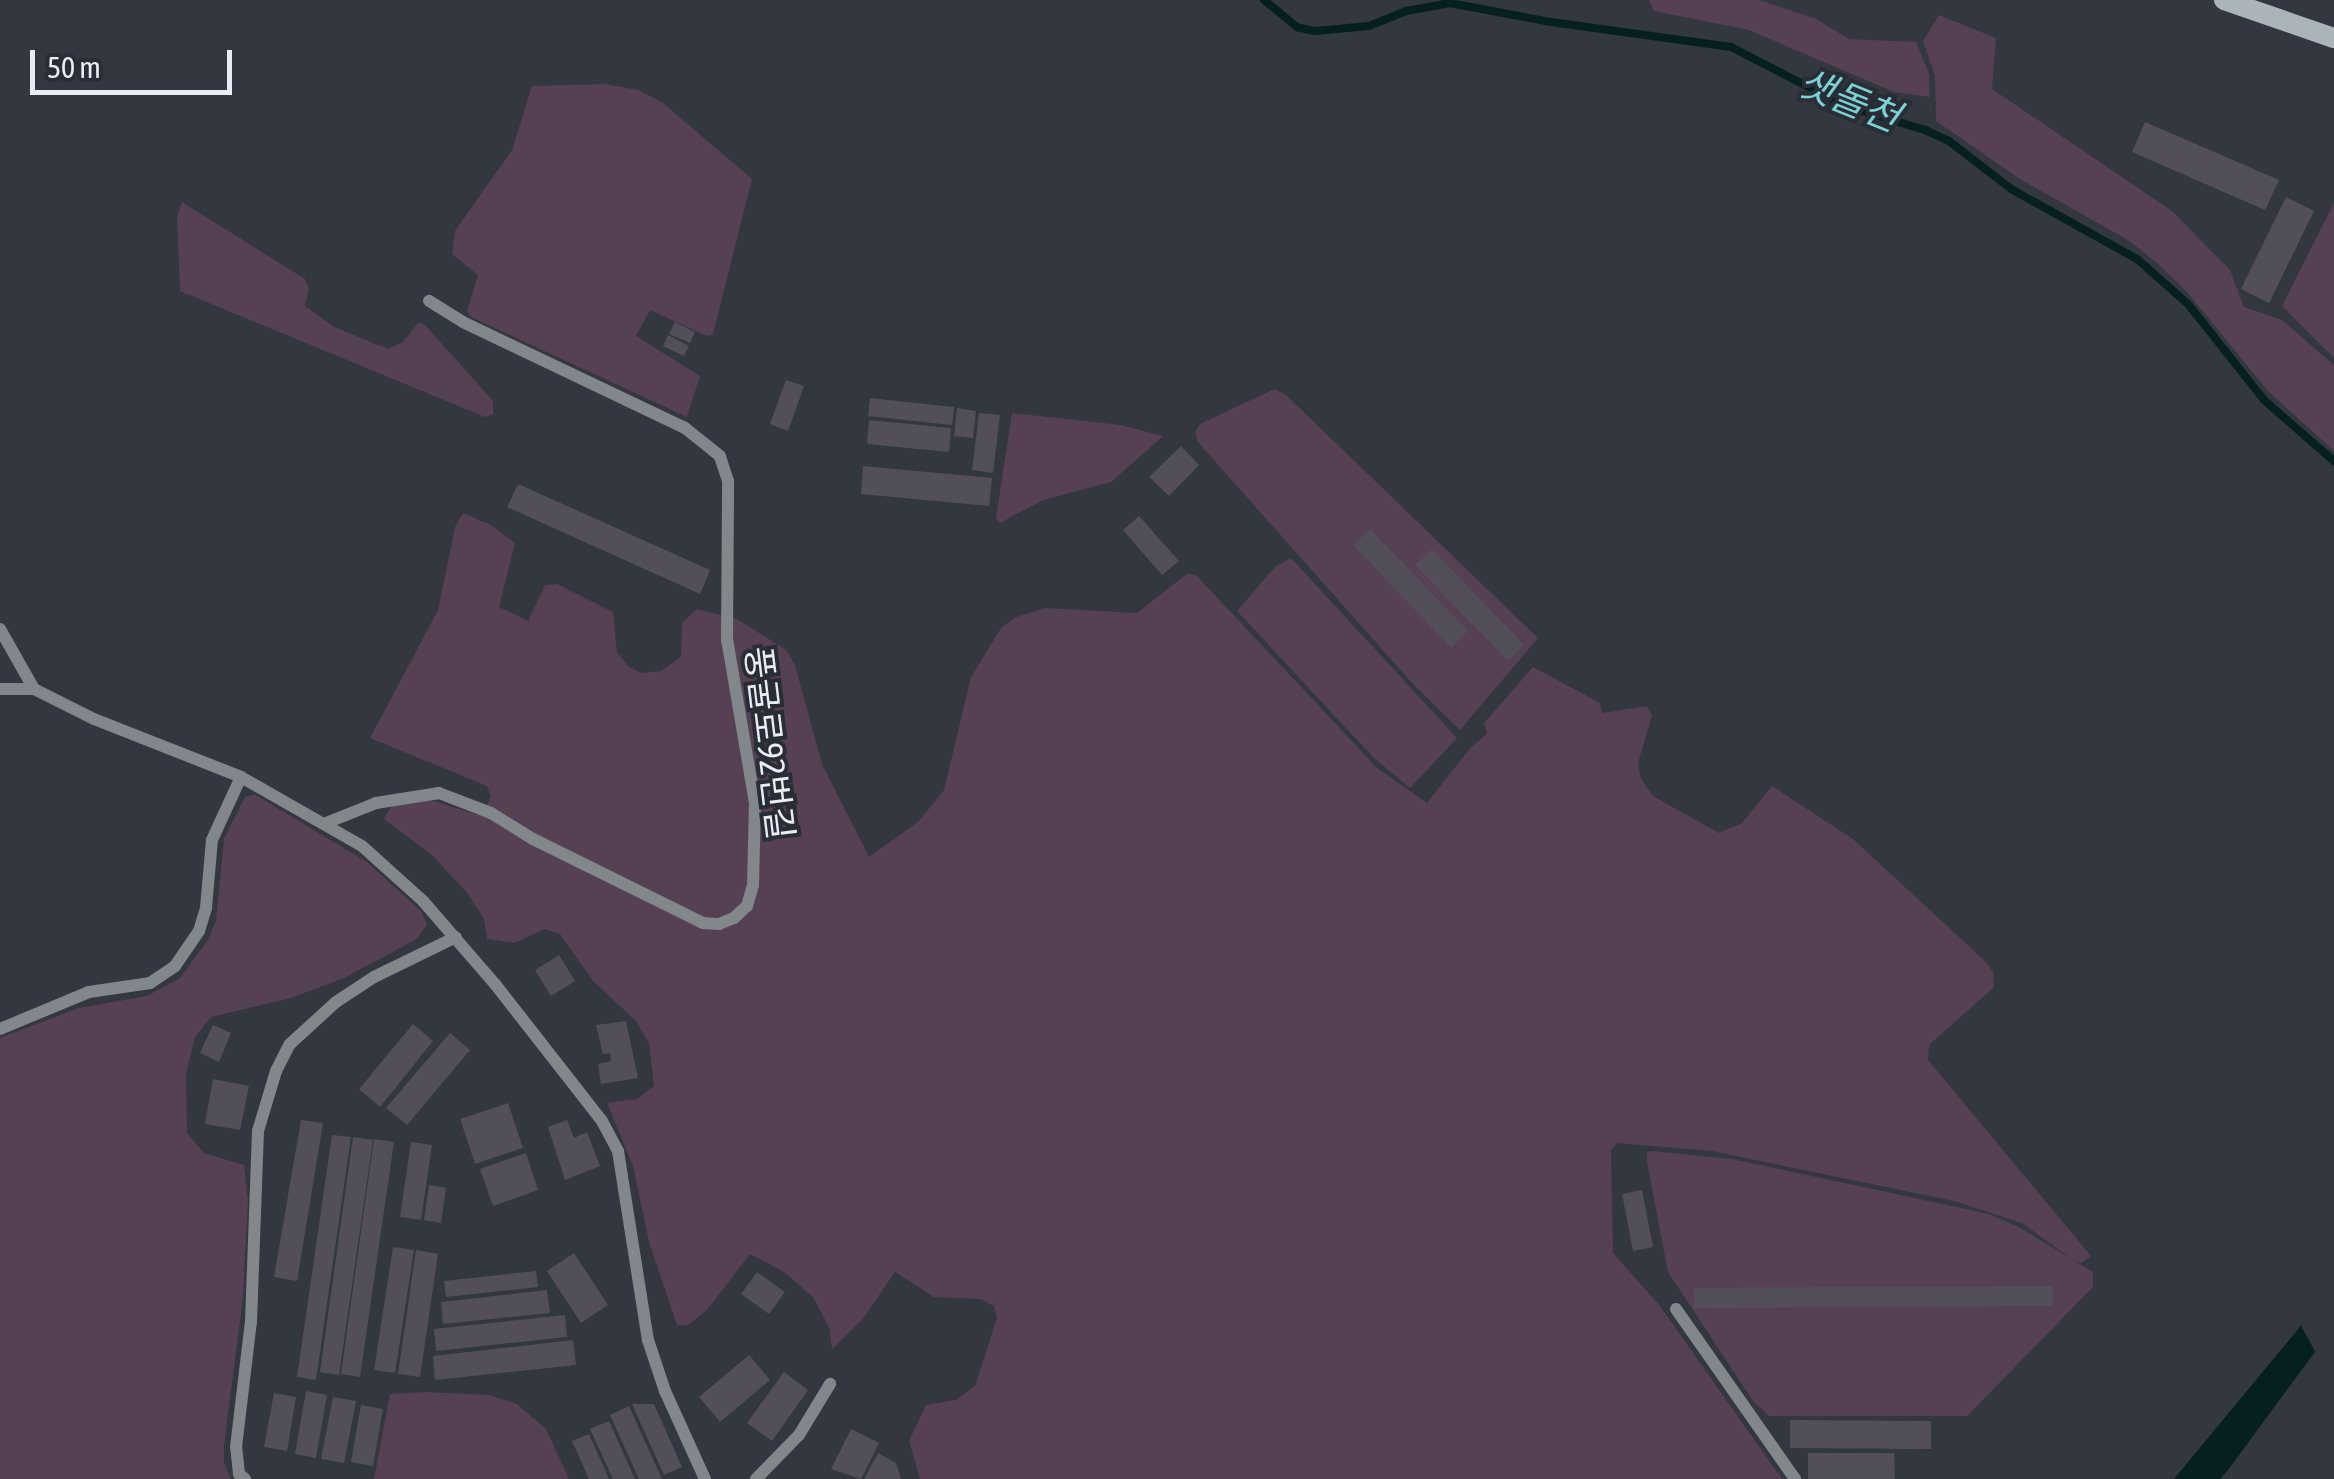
<!DOCTYPE html>
<meta charset="utf-8">
<style>
body{margin:0}
#map{position:relative;width:2334px;height:1479px;overflow:hidden;background:#323740;font-family:"Asap Condensed","Noto Sans KR",sans-serif}
div>[style]{position:absolute}
[style*='--x']{left:calc(var(--x)*1px);top:calc(var(--y)*1px);width:calc(var(--w)*1px);rotate:calc(var(--a)*1deg)}
.green>*{inset:0;background:#564054}
.water>*{inset:0;background:#062021}
.pier>*{inset:0;background:#323740}
.stream>*{height:8px;margin:-4px;padding:0 4px;transform-origin:4px;border-radius:4px;background:#062021}
.building>*{inset:0;background:#524f5a}
.lane>*{height:12px;margin:-6px;padding:0 6px;transform-origin:6px;border-radius:6px;background:#81878a}
.secondary>*{height:20px;margin:-10px;padding:0 10px;transform-origin:10px;border-radius:10px;background:#abb4b9}
span{translate:-50% -50%;white-space:nowrap;text-align:center;line-height:1.15;-webkit-text-stroke:8px #282d36;paint-order:stroke}
.street-label{font-size:35px;color:#eaedf3}
.water-label{font-size:38px;color:#7cd1d5;font-style:italic}
.scale{position:absolute;left:30px;top:50px;width:202px;height:45px;box-sizing:border-box;border:5px solid #eaedf3;border-top:0;padding-left:12px;font-size:30px;line-height:35px;white-space:nowrap;color:#eaedf3;-webkit-text-stroke:8px #282d36;paint-order:stroke}
</style>
<div id="map">
<div class="green">
<div style="clip-path:polygon(1649px 0,1759px 0,1816px 19px,1849px 39px,1916px 42px,1929px 74px,1930px 97px,1894px 92px,1749px 30px,1654px 11px)"></div>
<div style="clip-path:polygon(1939px 15px,1996px 38px,1992px 89px,2172px 211px,2230px 270px,2244px 307px,2282px 320px,2334px 365px,2334px 451px,2268px 391px,2187px 292px,2156px 262px,2128px 240px,2020px 179px,1936px 121px,1935px 76px,1923px 41px)"></div>
<div style="clip-path:polygon(604px 84px,638px 90px,663px 103px,752px 179px,713px 334px,707px 336px,650px 310px,636px 336px,700px 376px,687px 417px,471px 317px,467px 311px,478px 275px,452px 254px,455px 231px,512px 150px,532px 86px)"></div>
<div style="clip-path:polygon(182px 202px,305px 279px,309px 288px,305px 306px,334px 327px,388px 349px,403px 342px,418px 323px,424px 324px,493px 401px,493px 414px,485px 417px,180px 291px,177px 216px)"></div>
<div style="clip-path:polygon(2334px 203px,2334px 358px,2282px 306px)"></div>
<div style="clip-path:polygon(1274px 389px,1286px 395px,1538px 638px,1460px 730px,1413px 684px,1198px 442px,1195px 432px,1200px 424px)"></div>
<div style="clip-path:polygon(1012px 413px,1121px 425px,1163px 436px,1111px 482px,1043px 500px,1000px 523px,996px 518px)"></div>
<div style="clip-path:polygon(463px 513px,491px 525px,515px 543px,499px 607px,528px 621px,545px 585px,557px 584px,613px 612px,617px 652px,629px 667px,642px 673px,661px 671px,681px 657px,682px 623px,697px 609px,737px 619px,786px 650px,795px 665px,822px 764px,869px 857px,919px 821px,944px 790px,971px 677px,1001px 628px,1014px 618px,1045px 608px,1137px 613px,1188px 573px,1197px 576px,1377px 768px,1427px 803px,1471px 747px,1487px 734px,1484px 723px,1533px 667px,1600px 703px,1602px 713px,1647px 706px,1652px 716px,1638px 763px,1641px 779px,1653px 796px,1719px 833px,1742px 823px,1772px 786px,1853px 839px,1986px 962px,1993px 972px,1994px 987px,1929px 1045px,1928px 1060px,2091px 1256px,2081px 1263px,2073px 1260px,2022px 1223px,1954px 1201px,1712px 1151px,1617px 1143px,1611px 1150px,1613px 1253px,1660px 1306px,1782px 1479px,920px 1479px,909px 1441px,926px 1405px,956px 1400px,975px 1386px,997px 1318px,994px 1306px,981px 1299px,934px 1297px,895px 1272px,862px 1320px,832px 1349px,829px 1327px,813px 1297px,784px 1272px,750px 1254px,707px 1310px,688px 1325px,677px 1325px,649px 1242px,633px 1166px,607px 1103px,637px 1099px,654px 1086px,649px 1044px,636px 1021px,593px 981px,560px 934px,545px 929px,514px 943px,487px 939px,484px 919px,468px 894px,432px 855px,384px 819px,391px 807px,430px 800px,482px 816px,491px 796px,487px 786px,370px 738px,438px 610px,455px 527px)"></div>
<div style="clip-path:polygon(1291px 558px,1457px 738px,1410px 788px,1374px 758px,1237px 611px,1276px 566px)"></div>
<div style="clip-path:polygon(254px 794px,367px 862px,421px 911px,427px 924px,417px 939px,344px 978px,291px 998px,211px 1017px,195px 1037px,186px 1074px,187px 1133px,204px 1153px,244px 1165px,248px 1201px,243px 1297px,224px 1446px,224px 1463px,231px 1479px,0 1479px,0 1038px,79px 1008px,147px 996px,180px 978px,208px 940px,216px 921px,224px 839px,245px 797px)"></div>
<div style="clip-path:polygon(1653px 1151px,1732px 1159px,1989px 1214px,2019px 1227px,2093px 1272px,2093px 1287px,1967px 1416px,1769px 1416px,1753px 1401px,1668px 1272px,1647px 1162px,1647px 1152px)"></div>
<div style="clip-path:polygon(426px 1392px,489px 1395px,517px 1404px,546px 1429px,569px 1479px,374px 1479px,390px 1394px)"></div>
</div>
<div class="water">
<div style="clip-path:polygon(2334px 1277px,2334px 1326px,2228px 1470px,2220px 1479px,2174px 1479px,2299px 1328px)"></div>
</div>
<div class="pier">
<div style="clip-path:polygon(2334px 1272px,2334px 1335px,2318px 1357px,2298px 1320px)"></div>
</div>
<div class="stream">
<div style="--x:1264;--y:0;--w:43;--a:39.3"></div>
<div style="--x:1297;--y:27;--w:18;--a:13"></div>
<div style="--x:1315;--y:31;--w:54;--a:-5.3"></div>
<div style="--x:1369;--y:26;--w:40;--a:-22"></div>
<div style="--x:1406;--y:11;--w:45;--a:-10.3"></div>
<div style="--x:1450;--y:3;--w:103;--a:10.7"></div>
<div style="--x:1551;--y:22;--w:182;--a:7.9"></div>
<div style="--x:1731;--y:47;--w:129;--a:27.2"></div>
<div style="--x:1846;--y:106;--w:83;--a:16.9"></div>
<div style="--x:1925;--y:130;--w:26;--a:25"></div>
<div style="--x:1949;--y:141;--w:78;--a:37.7"></div>
<div style="--x:2011;--y:189;--w:144;--a:29.1"></div>
<div style="--x:2137;--y:259;--w:68;--a:41.4"></div>
<div style="--x:2188;--y:304;--w:122;--a:51.6"></div>
<div style="--x:2264;--y:400;--w:93;--a:41.1"></div>
</div>
<div class="building">
<div style="clip-path:polygon(2145px 122px,2279px 180px,2265px 210px,2132px 152px)"></div>
<div style="clip-path:polygon(2286px 197px,2314px 211px,2269px 303px,2241px 289px)"></div>
<div style="clip-path:polygon(675px 322px,695px 332px,690px 343px,669px 334px)"></div>
<div style="clip-path:polygon(668px 335px,689px 346px,684px 356px,663px 346px)"></div>
<div style="clip-path:polygon(786px 380px,804px 386px,788px 431px,770px 424px)"></div>
<div style="clip-path:polygon(870px 398px,954px 407px,952px 425px,868px 416px)"></div>
<div style="clip-path:polygon(957px 408px,976px 411px,973px 438px,954px 436px)"></div>
<div style="clip-path:polygon(979px 413px,1000px 415px,993px 473px,972px 470px)"></div>
<div style="clip-path:polygon(869px 420px,951px 428px,949px 452px,867px 444px)"></div>
<div style="clip-path:polygon(1181px 446px,1199px 465px,1169px 496px,1149px 477px)"></div>
<div style="clip-path:polygon(863px 466px,992px 478px,989px 506px,861px 494px)"></div>
<div style="clip-path:polygon(518px 484px,710px 570px,700px 594px,507px 507px)"></div>
<div style="clip-path:polygon(1139px 516px,1179px 561px,1162px 575px,1123px 530px)"></div>
<div style="clip-path:polygon(1370px 529px,1468px 631px,1451px 648px,1353px 545px)"></div>
<div style="clip-path:polygon(1432px 549px,1524px 645px,1508px 661px,1415px 565px)"></div>
<div style="clip-path:polygon(559px 955px,575px 981px,551px 996px,535px 970px)"></div>
<div style="clip-path:polygon(626px 1021px,638px 1078px,601px 1084px,598px 1064px,611px 1061px,610px 1053px,603px 1054px,596px 1025px)"></div>
<div style="clip-path:polygon(413px 1024px,433px 1041px,380px 1107px,359px 1089px)"></div>
<div style="clip-path:polygon(213px 1025px,231px 1033px,219px 1062px,200px 1053px)"></div>
<div style="clip-path:polygon(450px 1033px,470px 1050px,407px 1125px,386px 1108px)"></div>
<div style="clip-path:polygon(213px 1079px,249px 1086px,240px 1130px,205px 1124px)"></div>
<div style="clip-path:polygon(508px 1103px,523px 1148px,475px 1164px,460px 1119px)"></div>
<div style="clip-path:polygon(301px 1120px,323px 1123px,297px 1281px,274px 1277px)"></div>
<div style="clip-path:polygon(567px 1120px,574px 1138px,587px 1132px,600px 1166px,565px 1180px,548px 1127px)"></div>
<div style="clip-path:polygon(332px 1135px,351px 1137px,316px 1380px,297px 1377px)"></div>
<div style="clip-path:polygon(353px 1137px,373px 1140px,339px 1375px,320px 1372px)"></div>
<div style="clip-path:polygon(374px 1139px,394px 1142px,360px 1377px,341px 1374px)"></div>
<div style="clip-path:polygon(411px 1142px,432px 1145px,421px 1220px,400px 1217px)"></div>
<div style="clip-path:polygon(526px 1153px,538px 1190px,493px 1206px,480px 1169px)"></div>
<div style="clip-path:polygon(429px 1185px,446px 1188px,441px 1223px,424px 1220px)"></div>
<div style="clip-path:polygon(1642px 1190px,1653px 1247px,1633px 1251px,1622px 1194px)"></div>
<div style="clip-path:polygon(393px 1247px,414px 1250px,395px 1373px,374px 1370px)"></div>
<div style="clip-path:polygon(416px 1250px,438px 1254px,420px 1377px,398px 1374px)"></div>
<div style="clip-path:polygon(574px 1253px,608px 1305px,581px 1323px,547px 1271px)"></div>
<div style="clip-path:polygon(536px 1271px,538px 1287px,446px 1297px,444px 1281px)"></div>
<div style="clip-path:polygon(757px 1272px,785px 1292px,769px 1314px,741px 1294px)"></div>
<div style="clip-path:polygon(2053px 1286px,2053px 1306px,1694px 1308px,1694px 1288px)"></div>
<div style="clip-path:polygon(547px 1290px,550px 1313px,443px 1324px,441px 1302px)"></div>
<div style="clip-path:polygon(565px 1315px,567px 1337px,436px 1351px,434px 1329px)"></div>
<div style="clip-path:polygon(573px 1340px,576px 1365px,435px 1380px,433px 1356px)"></div>
<div style="clip-path:polygon(749px 1355px,770px 1380px,720px 1422px,699px 1397px)"></div>
<div style="clip-path:polygon(784px 1372px,808px 1390px,772px 1441px,747px 1423px)"></div>
<div style="clip-path:polygon(306px 1391px,327px 1395px,316px 1458px,295px 1454px)"></div>
<div style="clip-path:polygon(274px 1393px,296px 1397px,287px 1451px,264px 1447px)"></div>
<div style="clip-path:polygon(333px 1397px,356px 1401px,344px 1463px,321px 1459px)"></div>
<div style="clip-path:polygon(632px 1404px,654px 1404px,682px 1467px,664px 1475px)"></div>
<div style="clip-path:polygon(361px 1405px,383px 1409px,373px 1466px,351px 1462px)"></div>
<div style="clip-path:polygon(629px 1406px,662px 1479px,639px 1479px,610px 1415px)"></div>
<div style="clip-path:polygon(1790px 1420px,1931px 1421px,1931px 1449px,1790px 1448px)"></div>
<div style="clip-path:polygon(609px 1421px,635px 1479px,613px 1479px,590px 1429px)"></div>
<div style="clip-path:polygon(851px 1429px,879px 1443px,861px 1479px,831px 1469px)"></div>
<div style="clip-path:polygon(589px 1434px,609px 1479px,589px 1479px,572px 1441px)"></div>
<div style="clip-path:polygon(878px 1453px,896px 1463px,901px 1479px,864px 1479px)"></div>
<div style="clip-path:polygon(1808px 1453px,1894px 1453px,1895px 1479px,1808px 1479px)"></div>
</div>
<div class="lane">
<div style="--x:0;--y:629;--w:69;--a:60.5"></div>
<div style="--x:34;--y:689;--w:67;--a:26.6"></div>
<div style="--x:94;--y:719;--w:158;--a:21.5"></div>
<div style="--x:241;--y:777;--w:139;--a:29.7"></div>
<div style="--x:362;--y:846;--w:82;--a:42"></div>
<div style="--x:423;--y:901;--w:110;--a:49.1"></div>
<div style="--x:495;--y:984;--w:174;--a:52"></div>
<div style="--x:602;--y:1121;--w:34;--a:62"></div>
<div style="--x:618;--y:1151;--w:191;--a:81"></div>
<div style="--x:648;--y:1340;--w:54;--a:71.6"></div>
<div style="--x:665;--y:1391;--w:97;--a:65.6"></div>
<div style="--x:0;--y:689;--w:34;--a:0"></div>
<div style="--x:326;--y:823;--w:54;--a:-21.8"></div>
<div style="--x:376;--y:803;--w:64;--a:-9"></div>
<div style="--x:439;--y:793;--w:56;--a:21"></div>
<div style="--x:491;--y:813;--w:49;--a:31.8"></div>
<div style="--x:533;--y:839;--w:190;--a:26.3"></div>
<div style="--x:703;--y:923;--w:16;--a:4"></div>
<div style="--x:719;--y:924;--w:16;--a:-22"></div>
<div style="--x:734;--y:918;--w:18;--a:-43"></div>
<div style="--x:747;--y:906;--w:22;--a:-74"></div>
<div style="--x:753;--y:885;--w:82;--a:-88.6"></div>
<div style="--x:755;--y:803;--w:165;--a:-99.7"></div>
<div style="--x:727;--y:640;--w:159;--a:-89.6"></div>
<div style="--x:728;--y:481;--w:26;--a:-108"></div>
<div style="--x:720;--y:456;--w:45;--a:-141.3"></div>
<div style="--x:685;--y:428;--w:246;--a:-154.5"></div>
<div style="--x:463;--y:322;--w:40;--a:-148"></div>
<div style="--x:0;--y:1029;--w:96;--a:-22.6"></div>
<div style="--x:89;--y:992;--w:62;--a:-8.4"></div>
<div style="--x:150;--y:983;--w:30;--a:-34"></div>
<div style="--x:175;--y:966;--w:42;--a:-55.6"></div>
<div style="--x:199;--y:931;--w:24;--a:-73"></div>
<div style="--x:206;--y:908;--w:68;--a:-85"></div>
<div style="--x:212;--y:840;--w:69;--a:-65.3"></div>
<div style="--x:1676;--y:1309;--w:208;--a:55"></div>
<div style="--x:245;--y:1479;--w:8;--a:-140"></div>
<div style="--x:239;--y:1474;--w:27;--a:-96"></div>
<div style="--x:236;--y:1447;--w:126;--a:-83.2"></div>
<div style="--x:251;--y:1322;--w:191;--a:-87.9"></div>
<div style="--x:258;--y:1131;--w:63;--a:-73.3"></div>
<div style="--x:276;--y:1071;--w:30;--a:-63"></div>
<div style="--x:290;--y:1044;--w:62;--a:-42.4"></div>
<div style="--x:336;--y:1002;--w:45;--a:-33.3"></div>
<div style="--x:374;--y:977;--w:91;--a:-26"></div>
<div style="--x:756;--y:1479;--w:62;--a:-45.7"></div>
<div style="--x:799;--y:1435;--w:60;--a:-58.7"></div>
</div>
<div class="secondary">
<div style="--x:2224;--y:0;--w:116;--a:19.1"></div>
</div>
<div class="street-label">
<span style="left:770px;top:743px;rotate:83deg">풍굴로92번길</span>
</div>
<div class="water-label">
<span style="left:1849px;top:100px;rotate:22deg">샛돌천</span>
</div>
<div class="scale">50 m</div>
</div>
